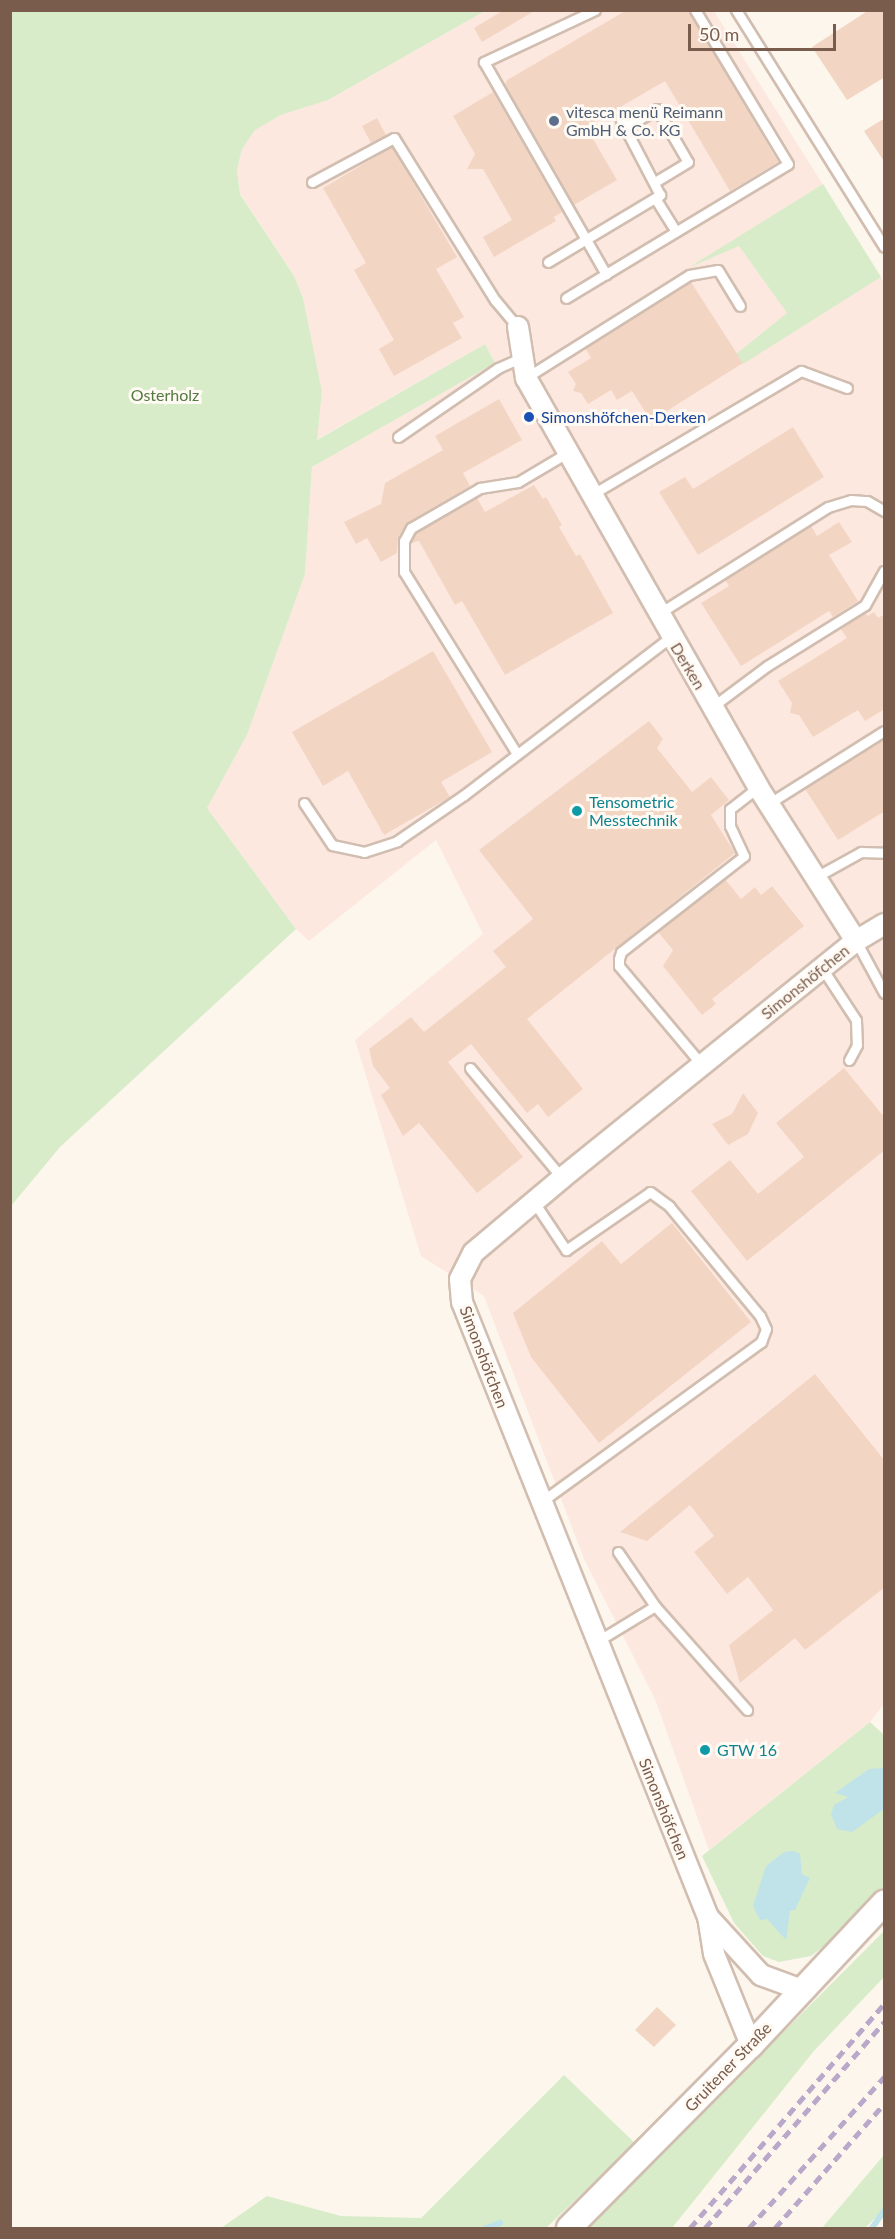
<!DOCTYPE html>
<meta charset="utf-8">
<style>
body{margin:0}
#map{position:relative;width:895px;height:2239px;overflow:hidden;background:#fdf6ec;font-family:Lato,sans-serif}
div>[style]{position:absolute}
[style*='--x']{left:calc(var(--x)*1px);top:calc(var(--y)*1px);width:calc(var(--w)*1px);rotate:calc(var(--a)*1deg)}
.commercial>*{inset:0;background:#fde8e0}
.green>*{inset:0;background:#d8ecc9}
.water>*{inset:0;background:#bfe3e8}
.stream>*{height:6px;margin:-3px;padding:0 3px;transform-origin:3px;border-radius:3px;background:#bfe3e8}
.building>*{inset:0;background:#f3d5c3}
.roads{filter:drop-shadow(2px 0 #d1beb0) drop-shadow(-2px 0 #d1beb0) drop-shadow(0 2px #d1beb0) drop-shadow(0 -2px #d1beb0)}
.service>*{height:9px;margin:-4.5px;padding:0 4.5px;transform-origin:4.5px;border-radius:4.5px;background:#fff}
.minor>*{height:20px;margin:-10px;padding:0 10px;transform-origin:10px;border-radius:10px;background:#fff}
.tertiary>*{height:24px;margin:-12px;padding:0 12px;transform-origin:12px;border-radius:12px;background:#fff}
.rail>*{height:4.5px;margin-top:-2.25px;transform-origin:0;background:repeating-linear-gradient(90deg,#b9a8c9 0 9px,transparent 0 15px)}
.dots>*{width:16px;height:16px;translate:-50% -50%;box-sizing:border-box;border:3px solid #fffaf3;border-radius:50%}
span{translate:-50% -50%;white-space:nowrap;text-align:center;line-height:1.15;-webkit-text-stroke:6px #fffaf3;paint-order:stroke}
.service-label{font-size:16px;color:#4e5e75}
.left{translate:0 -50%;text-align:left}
.park-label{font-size:16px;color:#537a41}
.transit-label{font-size:16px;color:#164399}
.street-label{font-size:16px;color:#7a5c4d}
.culture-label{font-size:16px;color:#0d838f}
.frame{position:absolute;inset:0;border:12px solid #7a5c4d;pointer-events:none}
.scale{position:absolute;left:688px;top:24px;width:148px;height:27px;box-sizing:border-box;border:3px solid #7a5c4d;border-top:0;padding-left:8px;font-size:18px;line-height:21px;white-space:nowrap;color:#7a5c4d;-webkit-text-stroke:4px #fffaf3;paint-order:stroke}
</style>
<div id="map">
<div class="commercial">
<div style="clip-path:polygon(485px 11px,714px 11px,884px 282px,884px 1704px,870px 1722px,709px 1850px,655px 1699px,584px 1559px,484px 1296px,421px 1256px,355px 1040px,483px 934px,436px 840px,309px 941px,296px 929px,207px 808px,247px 735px,305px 574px,312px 467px,495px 363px,485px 344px,316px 440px,322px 391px,303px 298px,294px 276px,240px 193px,237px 170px,242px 149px,255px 130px,281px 115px,328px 100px)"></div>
</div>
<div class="green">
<div style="clip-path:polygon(11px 10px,485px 11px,328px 100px,281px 115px,255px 130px,242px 149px,237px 170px,240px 194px,294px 276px,303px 298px,322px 391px,317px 440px,485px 344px,495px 363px,312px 467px,305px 574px,247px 735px,207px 808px,296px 929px,60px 1147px,11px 1206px)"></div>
<div style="clip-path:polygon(823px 184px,881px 277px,743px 364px,736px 354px,787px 313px,739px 246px,688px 268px)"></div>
<div style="clip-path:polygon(870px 1722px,884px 1735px,884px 1892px,837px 1942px,833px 1939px,811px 1956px,779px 1962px,763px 1956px,734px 1923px,702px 1856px)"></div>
<div style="clip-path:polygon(884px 1931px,884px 1977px,813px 2052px,672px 2228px,588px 2228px)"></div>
<div style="clip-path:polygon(564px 2075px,635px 2143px,546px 2228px,221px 2228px,267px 2196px,341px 2216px,421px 2218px)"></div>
<div style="clip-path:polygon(884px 2155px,884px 2209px,865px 2228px,822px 2228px)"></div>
</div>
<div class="water">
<div style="clip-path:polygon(884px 1768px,884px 1809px,852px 1832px,837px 1829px,831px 1814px,834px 1805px,848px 1797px,835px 1793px,869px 1769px)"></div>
<div style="clip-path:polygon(794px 1851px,800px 1854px,802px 1874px,810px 1878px,795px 1910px,790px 1911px,786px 1940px,767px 1919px,760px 1920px,753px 1906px,766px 1866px,784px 1852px)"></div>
</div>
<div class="stream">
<div style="--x:486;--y:2228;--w:15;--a:-20"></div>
<div style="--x:872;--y:2228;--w:21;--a:-55"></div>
</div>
<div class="building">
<div style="clip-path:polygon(504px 10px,536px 10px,482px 42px,474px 28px)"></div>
<div style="clip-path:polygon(627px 10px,688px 10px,778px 162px,730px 191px,665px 81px,586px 127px,617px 180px,574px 205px,505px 85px,507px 80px)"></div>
<div style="clip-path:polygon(869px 10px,885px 10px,885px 77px,847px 100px,812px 47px)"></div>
<div style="clip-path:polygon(493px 92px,562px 212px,554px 217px,556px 221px,494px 257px,483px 237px,512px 220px,483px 169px,467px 169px,475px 154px,453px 116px)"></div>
<div style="clip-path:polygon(377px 118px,386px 135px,371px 143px,362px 126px)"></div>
<div style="clip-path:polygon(885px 118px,885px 163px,864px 131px)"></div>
<div style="clip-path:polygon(392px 147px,457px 257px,436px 269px,464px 317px,453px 323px,462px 338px,394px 376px,379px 349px,394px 340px,354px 270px,366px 263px,323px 188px)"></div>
<div style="clip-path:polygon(691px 282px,743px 363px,651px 421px,632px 391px,617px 400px,611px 390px,588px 404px,581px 393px,573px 391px,576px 384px,568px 372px,591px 358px,585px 348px)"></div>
<div style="clip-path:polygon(499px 399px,522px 440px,463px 473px,470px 486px,407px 523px,398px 538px,397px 553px,381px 562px,367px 538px,356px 544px,344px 522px,381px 504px,385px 483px,443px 450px,435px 436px)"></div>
<div style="clip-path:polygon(793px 427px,824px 477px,698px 555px,659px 492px,685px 477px,693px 489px)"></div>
<div style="clip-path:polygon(534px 485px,543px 499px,546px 497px,562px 525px,559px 527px,576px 556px,580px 554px,613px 613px,505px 675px,462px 601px,455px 605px,419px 541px,411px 543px,416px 533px,477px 498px,485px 512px)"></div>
<div style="clip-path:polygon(839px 522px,852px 542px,829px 555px,858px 601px,833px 617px,829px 611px,741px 666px,701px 603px,729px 586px,725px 580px,811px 526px,817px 536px)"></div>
<div style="clip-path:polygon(874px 612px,878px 618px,885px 614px,885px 709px,865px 721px,858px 710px,813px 737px,799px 715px,790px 713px,792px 703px,778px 681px,847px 638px,840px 628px,865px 613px,868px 616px)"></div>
<div style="clip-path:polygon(433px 651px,492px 752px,441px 782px,450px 797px,384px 835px,348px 771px,323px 786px,292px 732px)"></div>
<div style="clip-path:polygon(649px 721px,663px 739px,657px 748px,692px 792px,711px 777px,729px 800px,711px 815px,735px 853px,527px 1019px,583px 1089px,548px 1117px,538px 1104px,527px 1113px,471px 1044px,448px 1062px,523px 1157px,477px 1193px,419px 1123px,403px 1136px,381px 1095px,390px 1088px,373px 1066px,369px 1049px,411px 1017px,424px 1032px,506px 967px,493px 951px,533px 919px,479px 850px)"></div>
<div style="clip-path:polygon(885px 739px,885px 811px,838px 840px,805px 789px)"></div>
<div style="clip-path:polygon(725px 879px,741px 899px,755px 887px,761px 895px,772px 886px,804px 926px,712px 999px,716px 1004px,702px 1015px,663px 966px,673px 950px,658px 932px)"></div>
<div style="clip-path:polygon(844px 1068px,885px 1118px,885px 1150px,747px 1261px,691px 1191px,730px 1160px,758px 1194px,804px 1157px,776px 1123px)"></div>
<div style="clip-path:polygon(743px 1093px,758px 1113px,748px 1134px,728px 1145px,712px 1124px,732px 1114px)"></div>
<div style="clip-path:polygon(672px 1223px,751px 1322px,599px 1443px,531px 1357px,513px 1313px,602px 1241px,621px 1264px)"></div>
<div style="clip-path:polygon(815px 1374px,885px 1461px,885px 1587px,805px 1650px,795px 1638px,740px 1683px,729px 1645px,773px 1610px,748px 1577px,727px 1594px,694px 1552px,714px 1536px,690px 1505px,647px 1541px,620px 1532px)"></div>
<div style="clip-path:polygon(657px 2007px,676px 2025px,654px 2047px,635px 2030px)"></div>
</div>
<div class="roads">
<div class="service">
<div style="--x:595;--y:10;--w:123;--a:154.9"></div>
<div style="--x:484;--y:62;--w:245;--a:60.1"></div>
<div style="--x:736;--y:10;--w:279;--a:58"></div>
<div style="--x:625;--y:127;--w:37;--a:-29"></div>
<div style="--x:657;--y:109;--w:61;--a:59.7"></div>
<div style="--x:688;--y:162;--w:37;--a:149"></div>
<div style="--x:312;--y:182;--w:93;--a:-28.2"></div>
<div style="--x:394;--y:138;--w:191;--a:58.1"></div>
<div style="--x:495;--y:300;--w:35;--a:50"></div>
<div style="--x:655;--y:198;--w:39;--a:58"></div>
<div style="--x:548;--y:262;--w:131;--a:-30.9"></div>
<div style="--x:660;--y:195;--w:85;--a:-117.5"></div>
<div style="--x:566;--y:298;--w:259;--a:-31.1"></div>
<div style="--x:788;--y:164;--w:180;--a:-121.1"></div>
<div style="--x:527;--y:377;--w:191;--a:-32.2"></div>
<div style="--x:689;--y:275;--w:29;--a:-10"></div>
<div style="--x:718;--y:270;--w:42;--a:58.6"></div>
<div style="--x:398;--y:437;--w:121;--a:-34.6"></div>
<div style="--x:498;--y:368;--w:24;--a:-24"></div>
<div style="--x:591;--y:495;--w:244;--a:-30.6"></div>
<div style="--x:801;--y:371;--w:49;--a:20.3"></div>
<div style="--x:658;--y:614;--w:201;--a:-32.2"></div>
<div style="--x:828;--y:507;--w:24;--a:-17"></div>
<div style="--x:851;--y:500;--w:16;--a:4"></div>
<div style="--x:867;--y:501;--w:20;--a:30"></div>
<div style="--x:712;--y:707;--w:69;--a:-36.7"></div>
<div style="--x:767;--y:666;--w:115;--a:-31.9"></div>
<div style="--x:865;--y:605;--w:39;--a:-61"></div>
<div style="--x:517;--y:754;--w:214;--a:-121.8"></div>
<div style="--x:404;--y:572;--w:31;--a:-90"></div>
<div style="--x:404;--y:541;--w:15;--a:-62"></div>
<div style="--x:411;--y:528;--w:80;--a:-30.1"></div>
<div style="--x:480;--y:488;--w:38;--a:-9"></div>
<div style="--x:518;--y:482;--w:57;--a:-30.6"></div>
<div style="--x:304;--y:803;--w:50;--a:56.3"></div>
<div style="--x:332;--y:845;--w:33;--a:12"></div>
<div style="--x:364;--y:852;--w:35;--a:-18"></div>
<div style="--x:397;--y:841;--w:81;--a:-34.5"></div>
<div style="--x:464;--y:795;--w:260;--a:-37.4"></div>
<div style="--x:768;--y:804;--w:137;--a:-32.2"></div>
<div style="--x:814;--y:878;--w:54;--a:-29"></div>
<div style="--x:861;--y:852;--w:23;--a:2"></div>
<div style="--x:856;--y:941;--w:59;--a:61.7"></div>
<div style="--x:822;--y:968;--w:62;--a:56.8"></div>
<div style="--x:856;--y:1020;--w:25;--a:88"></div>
<div style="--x:857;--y:1045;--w:17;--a:118"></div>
<div style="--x:702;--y:1065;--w:129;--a:-130"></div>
<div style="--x:619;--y:966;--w:7;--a:-90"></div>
<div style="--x:619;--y:959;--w:7;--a:-74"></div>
<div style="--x:621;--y:952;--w:156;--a:-38"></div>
<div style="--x:744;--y:856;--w:33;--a:-115"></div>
<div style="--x:730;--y:826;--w:17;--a:-90"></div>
<div style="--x:730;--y:809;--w:36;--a:-38"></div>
<div style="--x:470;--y:1068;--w:143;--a:50.1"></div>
<div style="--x:534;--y:1202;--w:58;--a:56.3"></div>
<div style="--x:566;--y:1250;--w:102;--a:-34.6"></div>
<div style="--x:650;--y:1192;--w:24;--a:36"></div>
<div style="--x:669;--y:1206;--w:143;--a:50.4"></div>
<div style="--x:760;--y:1316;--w:14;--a:65"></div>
<div style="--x:766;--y:1329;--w:14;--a:111"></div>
<div style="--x:761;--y:1342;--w:272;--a:144"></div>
<div style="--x:618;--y:1552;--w:65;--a:55.6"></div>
<div style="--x:596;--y:1642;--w:69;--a:-31.4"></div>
<div style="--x:655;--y:1606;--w:139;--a:48.5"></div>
</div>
<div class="minor">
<div style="--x:518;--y:327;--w:52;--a:81.1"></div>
<div style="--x:526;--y:378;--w:470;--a:60.4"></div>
<div style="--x:758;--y:787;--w:183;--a:57.5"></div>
<div style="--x:708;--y:1917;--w:79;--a:47.6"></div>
<div style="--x:761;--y:1975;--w:44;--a:20.1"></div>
<div style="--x:751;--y:2045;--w:98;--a:-112.1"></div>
<div style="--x:714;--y:1954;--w:37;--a:-99"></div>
<div style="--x:708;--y:1917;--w:662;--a:-111.8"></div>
<div style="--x:462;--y:1302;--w:23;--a:-95"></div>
<div style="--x:460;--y:1279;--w:29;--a:-63"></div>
<div style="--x:473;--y:1253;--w:116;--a:-40.1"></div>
<div style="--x:562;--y:1178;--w:378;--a:-38.9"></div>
<div style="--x:856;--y:941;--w:33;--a:-31"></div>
</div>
<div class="tertiary">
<div style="--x:569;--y:2228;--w:258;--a:-45.2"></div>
<div style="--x:751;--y:2045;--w:195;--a:-46.9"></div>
</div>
</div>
<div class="rail">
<div style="--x:690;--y:2228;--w:296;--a:-49.1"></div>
<div style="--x:705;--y:2228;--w:273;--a:-49"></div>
<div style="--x:749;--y:2228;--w:203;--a:-48.2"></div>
<div style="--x:775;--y:2228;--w:165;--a:-48.7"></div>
</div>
<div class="dots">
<div style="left:554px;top:121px;background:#5c6f8a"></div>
<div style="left:529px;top:417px;background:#1a4fb4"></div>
<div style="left:577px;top:811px;background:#0f9aa8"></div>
<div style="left:705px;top:1750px;background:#0f9aa8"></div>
</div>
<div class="service-label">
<span class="left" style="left:566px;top:121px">vitesca menü Reimann<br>GmbH &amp; Co. KG</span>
</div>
<div class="park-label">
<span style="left:165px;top:395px">Osterholz</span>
</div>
<div class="transit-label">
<span class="left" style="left:541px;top:417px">Simonshöfchen-Derken</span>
</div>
<div class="street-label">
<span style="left:688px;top:666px;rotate:59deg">Derken</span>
<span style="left:805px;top:982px;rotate:-39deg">Simonshöfchen</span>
<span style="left:484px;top:1357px;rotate:69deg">Simonshöfchen</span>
<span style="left:664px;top:1809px;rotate:68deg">Simonshöfchen</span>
<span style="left:728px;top:2067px;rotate:-46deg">Gruitener Straße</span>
</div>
<div class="culture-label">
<span class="left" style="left:589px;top:811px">Tensometric<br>Messtechnik</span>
<span class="left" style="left:717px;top:1750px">GTW 16</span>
</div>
<div class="frame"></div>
<div class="scale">50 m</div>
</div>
